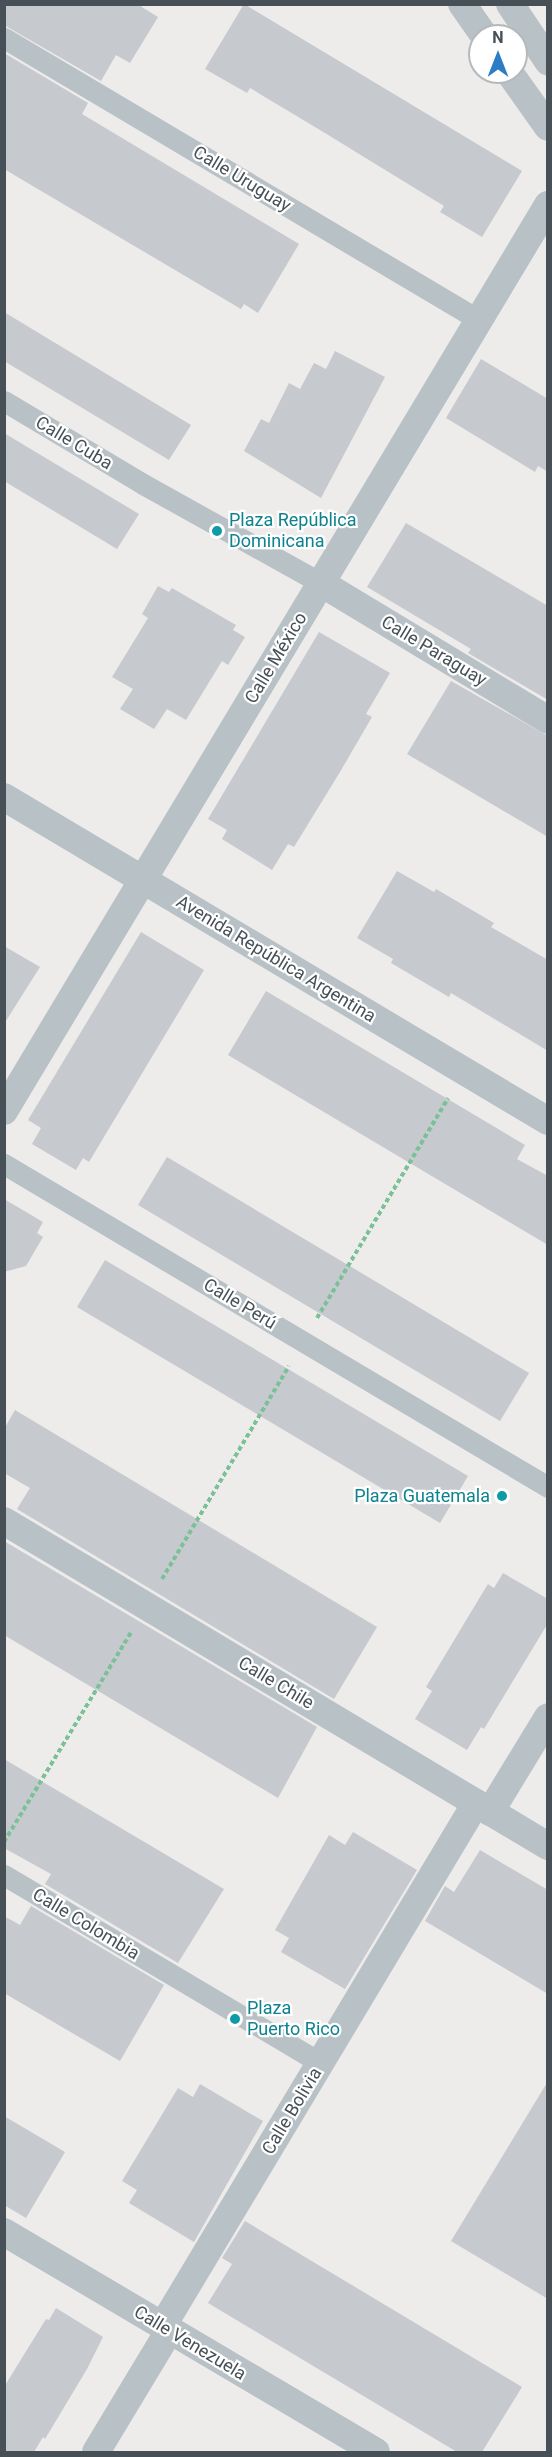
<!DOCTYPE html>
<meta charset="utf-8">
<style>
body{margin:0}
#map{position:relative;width:552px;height:2457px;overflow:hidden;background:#eeebeb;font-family:Roboto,sans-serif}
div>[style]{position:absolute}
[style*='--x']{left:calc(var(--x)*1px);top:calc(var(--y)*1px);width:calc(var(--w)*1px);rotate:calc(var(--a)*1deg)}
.building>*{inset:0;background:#c6c9cd}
.path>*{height:4px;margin-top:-2px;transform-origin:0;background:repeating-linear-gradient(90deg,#7ac198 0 4.5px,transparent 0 7.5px)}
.pedestrian>*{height:21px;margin:-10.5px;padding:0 10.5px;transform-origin:10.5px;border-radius:10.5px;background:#b8c1c6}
.minor>*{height:28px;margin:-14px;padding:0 14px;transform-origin:14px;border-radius:14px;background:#b8c1c6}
.dots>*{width:16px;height:16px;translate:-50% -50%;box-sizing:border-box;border:3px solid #fff;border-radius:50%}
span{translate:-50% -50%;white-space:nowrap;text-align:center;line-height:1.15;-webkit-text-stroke:4.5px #fff;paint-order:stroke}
.street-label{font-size:18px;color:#465056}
.culture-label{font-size:18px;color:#0d838f}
.left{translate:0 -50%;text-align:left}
.right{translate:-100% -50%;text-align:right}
.frame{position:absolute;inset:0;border:6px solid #465056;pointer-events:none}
.north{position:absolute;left:468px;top:24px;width:60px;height:60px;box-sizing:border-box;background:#fff;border:2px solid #b5b9bb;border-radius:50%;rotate:0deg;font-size:16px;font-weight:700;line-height:24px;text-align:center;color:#465056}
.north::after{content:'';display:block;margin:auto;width:21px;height:27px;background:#2d7cc6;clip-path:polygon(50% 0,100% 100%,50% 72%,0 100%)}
</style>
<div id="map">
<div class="building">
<div style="clip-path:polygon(4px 4px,137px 4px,158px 17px,130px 63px,116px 55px,101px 81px,4px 25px)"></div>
<div style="clip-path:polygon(244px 4px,522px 171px,482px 237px,440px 212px,444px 206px,320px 130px,250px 88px,247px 93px,205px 69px)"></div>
<div style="clip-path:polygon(4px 53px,88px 103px,82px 114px,299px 244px,258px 313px,244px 304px,241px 309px,4px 169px)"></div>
<div style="clip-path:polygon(4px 312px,191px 425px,169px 460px,4px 361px)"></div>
<div style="clip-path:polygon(335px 351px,385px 377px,321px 498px,244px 451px,261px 419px,269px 423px,289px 383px,300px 389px,314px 363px,326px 369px)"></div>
<div style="clip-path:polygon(481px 359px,548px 399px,548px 472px,538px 466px,535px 472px,446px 418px)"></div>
<div style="clip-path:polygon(4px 433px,139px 514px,117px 549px,4px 481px)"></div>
<div style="clip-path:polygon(406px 523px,548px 606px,548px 700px,468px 653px,471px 649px,367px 587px)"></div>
<div style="clip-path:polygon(158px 586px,169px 592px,172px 588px,236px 625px,233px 630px,245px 637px,228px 665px,222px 661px,186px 720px,167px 709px,154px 729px,120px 709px,133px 689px,112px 677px,148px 618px,142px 614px)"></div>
<div style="clip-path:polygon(319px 632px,390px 673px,366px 714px,372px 717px,340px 772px,294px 847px,288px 844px,272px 870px,222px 839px,227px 830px,208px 819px)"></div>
<div style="clip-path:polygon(451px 681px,548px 736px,548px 837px,407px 754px)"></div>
<div style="clip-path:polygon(397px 871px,434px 892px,436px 889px,494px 923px,491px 927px,548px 960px,548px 1051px,451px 993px,449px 997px,391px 963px,393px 959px,357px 938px)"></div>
<div style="clip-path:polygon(141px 932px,204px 970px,89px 1162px,83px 1158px,76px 1170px,32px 1144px,41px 1128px,28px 1120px)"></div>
<div style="clip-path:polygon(4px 946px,40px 967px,4px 1024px)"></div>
<div style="clip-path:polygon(266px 991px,525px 1145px,517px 1159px,548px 1176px,548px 1245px,228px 1055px)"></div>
<div style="clip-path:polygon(167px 1157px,529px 1373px,500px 1421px,138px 1205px)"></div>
<div style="clip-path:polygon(4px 1199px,43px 1222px,37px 1233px,43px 1237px,26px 1266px,4px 1272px)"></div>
<div style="clip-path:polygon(105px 1260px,468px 1476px,440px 1523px,77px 1307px)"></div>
<div style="clip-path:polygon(15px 1410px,377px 1627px,334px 1699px,17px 1509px,30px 1488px,4px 1473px,4px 1429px)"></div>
<div style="clip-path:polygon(4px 1541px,317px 1727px,278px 1798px,4px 1635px)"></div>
<div style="clip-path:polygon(503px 1573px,548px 1599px,548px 1623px,484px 1729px,481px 1727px,467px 1750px,415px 1719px,432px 1691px,426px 1687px,468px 1617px,488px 1584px,494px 1588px)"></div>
<div style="clip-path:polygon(4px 1759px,224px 1889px,178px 1963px,45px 1884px,51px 1874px,4px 1848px)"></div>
<div style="clip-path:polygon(353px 1832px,417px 1870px,345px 1989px,281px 1952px,289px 1938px,275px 1930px,329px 1835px,345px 1845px)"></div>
<div style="clip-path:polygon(480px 1850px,548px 1890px,548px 1994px,425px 1921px,445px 1886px,454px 1892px)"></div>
<div style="clip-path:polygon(31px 1906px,164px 1985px,120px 2061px,4px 1993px,4px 1916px,20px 1925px)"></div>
<div style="clip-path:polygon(548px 2081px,548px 2299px,451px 2241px)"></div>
<div style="clip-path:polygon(200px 2084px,263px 2121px,194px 2242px,129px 2203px,137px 2190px,122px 2181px,178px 2088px,193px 2097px)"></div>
<div style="clip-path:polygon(4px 2116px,65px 2152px,26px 2218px,4px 2205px)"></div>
<div style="clip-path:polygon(245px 2221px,522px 2387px,482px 2452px,457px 2452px,208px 2303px,232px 2264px,222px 2258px)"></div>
<div style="clip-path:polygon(56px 2308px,103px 2337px,87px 2369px,45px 2439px,43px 2437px,34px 2452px,4px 2452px,4px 2387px,46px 2319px,49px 2320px)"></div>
</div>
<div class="path">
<div style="--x:317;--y:1318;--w:256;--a:-59.2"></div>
<div style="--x:162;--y:1579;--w:248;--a:-59.2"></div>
<div style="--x:4;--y:1842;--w:245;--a:-58.8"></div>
</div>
<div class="pedestrian">
<div style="--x:4;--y:38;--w:552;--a:30.7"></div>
<div style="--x:4;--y:401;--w:162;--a:30.8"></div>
<div style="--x:143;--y:484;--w:204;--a:29.1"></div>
<div style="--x:4;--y:1164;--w:633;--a:30.7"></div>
<div style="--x:4;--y:1875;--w:369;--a:30.7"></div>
</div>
<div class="minor">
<div style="--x:462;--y:4;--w:39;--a:55"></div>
<div style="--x:510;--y:4;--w:69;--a:56.3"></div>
<div style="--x:509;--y:72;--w:67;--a:54.7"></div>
<div style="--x:321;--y:583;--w:265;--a:31.1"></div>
<div style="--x:4;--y:797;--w:633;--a:30.78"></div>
<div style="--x:4;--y:1111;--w:1057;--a:-59.02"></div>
<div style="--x:4;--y:1521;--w:634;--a:30.86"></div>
<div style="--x:490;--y:1812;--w:111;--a:-58.6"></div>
<div style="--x:4;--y:2232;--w:432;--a:30.6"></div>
<div style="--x:162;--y:2327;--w:611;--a:-59.07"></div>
<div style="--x:96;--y:2452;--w:141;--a:-58.9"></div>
</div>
<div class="dots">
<div style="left:217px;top:531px;background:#0f9aa8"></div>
<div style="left:502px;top:1496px;background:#0f9aa8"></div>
<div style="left:235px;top:2019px;background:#0f9aa8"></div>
</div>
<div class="street-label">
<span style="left:242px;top:179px;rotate:31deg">Calle Uruguay</span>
<span style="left:74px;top:443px;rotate:31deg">Calle Cuba</span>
<span style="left:434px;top:651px;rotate:31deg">Calle Paraguay</span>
<span style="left:276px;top:658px;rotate:-59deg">Calle México</span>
<span style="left:276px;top:959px;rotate:31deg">Avenida República Argentina</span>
<span style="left:240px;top:1304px;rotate:31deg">Calle Perú</span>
<span style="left:276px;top:1683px;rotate:31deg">Calle Chile</span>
<span style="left:86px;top:1924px;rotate:31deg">Calle Colombia</span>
<span style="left:292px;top:2111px;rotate:-59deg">Calle Bolivia</span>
<span style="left:190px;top:2343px;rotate:31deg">Calle Venezuela</span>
</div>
<div class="culture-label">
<span class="left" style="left:229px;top:531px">Plaza República<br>Dominicana</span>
<span class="right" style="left:490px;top:1496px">Plaza Guatemala</span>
<span class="left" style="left:247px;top:2019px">Plaza<br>Puerto Rico</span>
</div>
<div class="frame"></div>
<div class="north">N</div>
</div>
